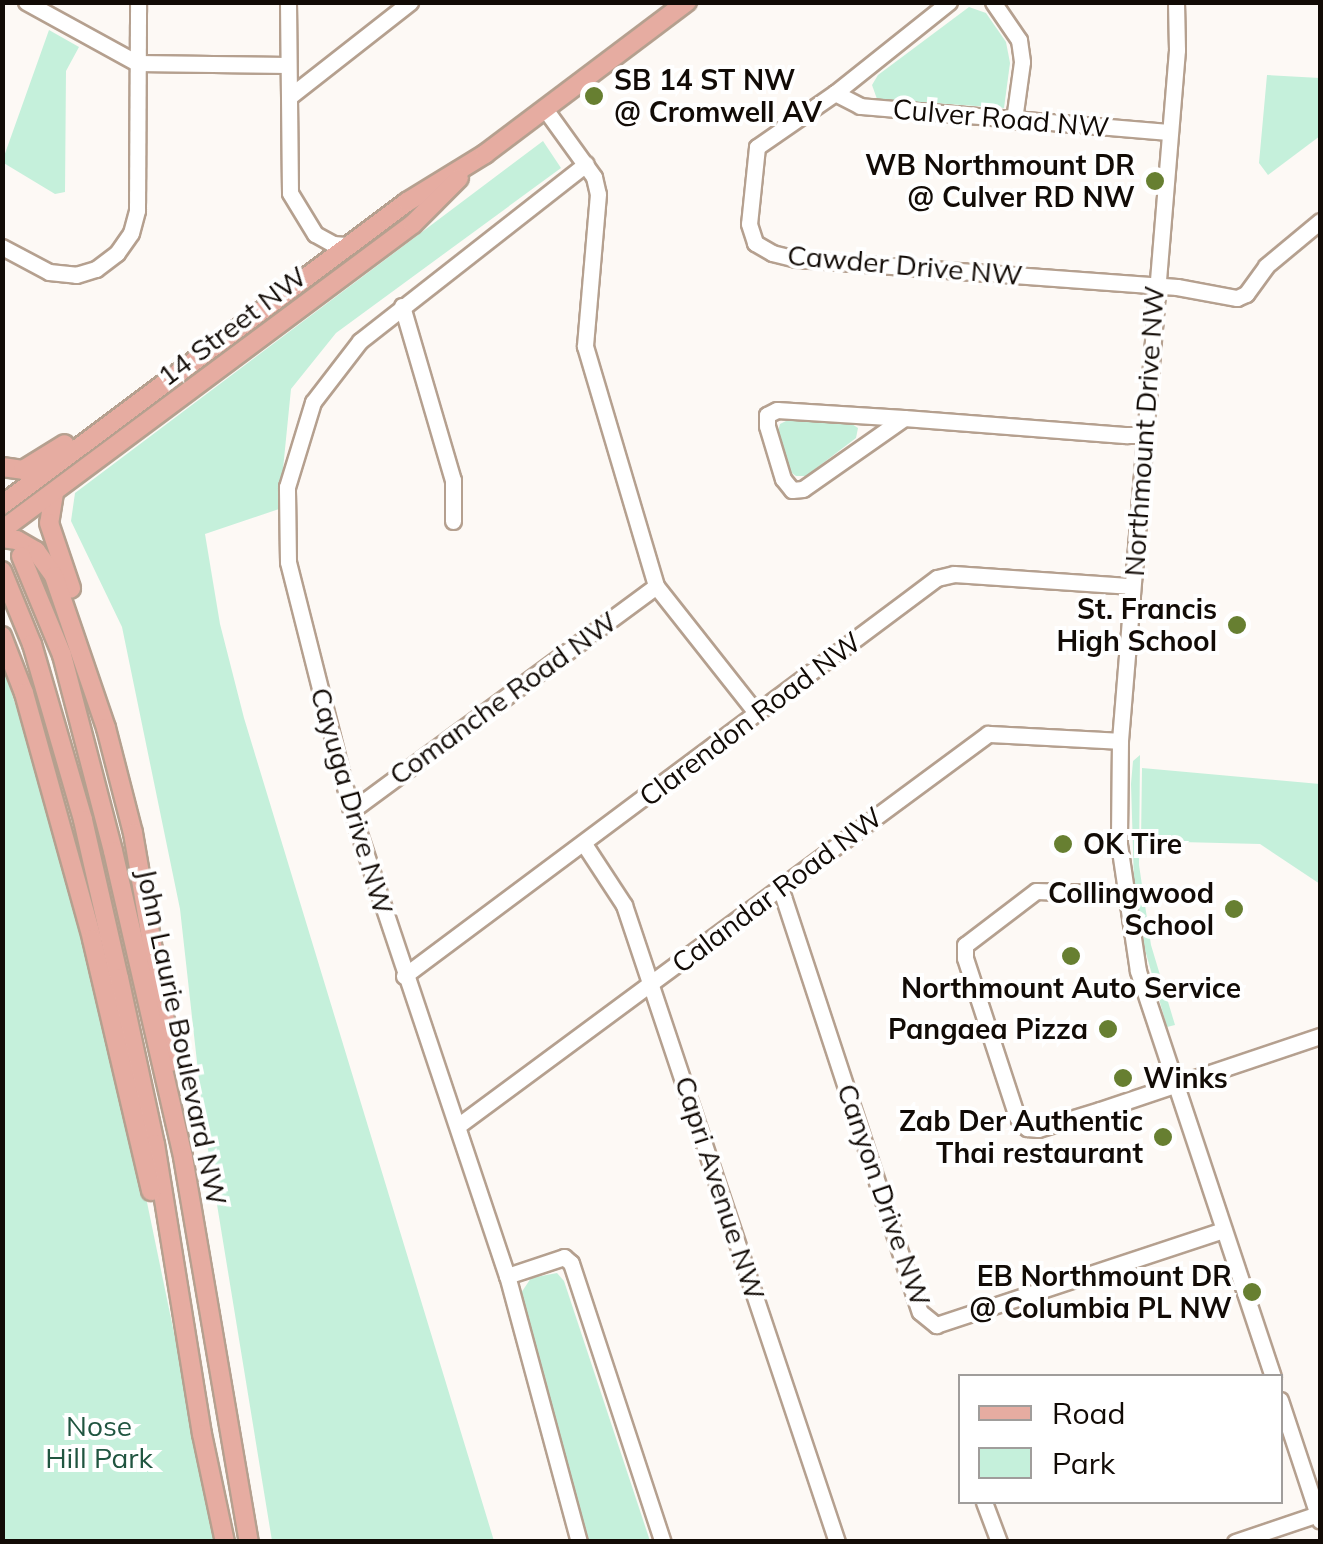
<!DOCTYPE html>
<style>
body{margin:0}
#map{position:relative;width:1323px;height:1544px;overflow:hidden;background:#fdf9f5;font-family:Mulish,sans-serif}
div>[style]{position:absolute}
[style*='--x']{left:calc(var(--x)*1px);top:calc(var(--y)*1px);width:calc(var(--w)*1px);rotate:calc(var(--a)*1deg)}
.green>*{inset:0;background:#c5f0db}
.roads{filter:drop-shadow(2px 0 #b5a08f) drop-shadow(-2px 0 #b5a08f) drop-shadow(0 2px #b5a08f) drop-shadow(0 -2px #b5a08f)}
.minor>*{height:15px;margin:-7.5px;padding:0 7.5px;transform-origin:7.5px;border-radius:7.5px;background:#fff}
.major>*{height:18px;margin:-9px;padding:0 9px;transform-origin:9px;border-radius:9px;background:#e6aca1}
.dots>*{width:28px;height:28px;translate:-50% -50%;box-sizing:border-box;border:5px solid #fff;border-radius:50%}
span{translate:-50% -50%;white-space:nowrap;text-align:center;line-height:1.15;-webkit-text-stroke:8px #fff;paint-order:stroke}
.poi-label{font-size:28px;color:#120b06;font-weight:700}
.left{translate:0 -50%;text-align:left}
.right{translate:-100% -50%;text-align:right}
.street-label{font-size:28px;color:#120b06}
.park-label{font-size:28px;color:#205540}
.frame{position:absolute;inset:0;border:5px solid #120b06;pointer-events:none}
.legend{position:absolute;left:958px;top:1374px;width:325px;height:130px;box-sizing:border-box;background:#fff;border:2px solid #a09d9b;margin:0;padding:12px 18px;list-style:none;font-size:30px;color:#120b06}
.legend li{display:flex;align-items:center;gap:20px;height:50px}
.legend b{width:50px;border:2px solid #a09d9b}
</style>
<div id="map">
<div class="green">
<div style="clip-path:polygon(969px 7px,986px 13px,1006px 42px,1010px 63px,1004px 108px,877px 99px,872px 85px,878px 75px)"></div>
<div style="clip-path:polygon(49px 30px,79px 47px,66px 71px,65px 192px,55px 194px,2px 162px)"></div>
<div style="clip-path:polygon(1267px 75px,1320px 78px,1320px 136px,1268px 175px,1259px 163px)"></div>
<div style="clip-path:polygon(543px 141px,561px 168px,336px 333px,291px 389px,279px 509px,205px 534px,220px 624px,244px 718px,494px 1541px,272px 1541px,204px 1125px,180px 909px,122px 627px,71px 521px,75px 493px)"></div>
<div style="clip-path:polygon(792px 418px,849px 422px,858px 428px,856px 438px,806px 476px,796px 476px,787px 470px,777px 434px,780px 424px)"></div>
<div style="clip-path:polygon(2px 663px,35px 765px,124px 1091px,217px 1541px,3px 1541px)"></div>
<div style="clip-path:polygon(1140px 755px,1139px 865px,1151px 945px,1175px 1025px,1167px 1027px,1145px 950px,1134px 882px,1131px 784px,1133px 761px)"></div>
<div style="clip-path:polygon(1142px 768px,1320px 784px,1320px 884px,1260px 844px,1141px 841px)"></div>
<div style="clip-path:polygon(557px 1273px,564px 1281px,650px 1541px,587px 1541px,574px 1508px,521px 1293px,531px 1278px)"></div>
</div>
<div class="roads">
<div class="minor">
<div style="--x:26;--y:2;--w:127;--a:28.8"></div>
<div style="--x:137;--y:63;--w:151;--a:0.8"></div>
<div style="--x:288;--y:2;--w:191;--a:89.4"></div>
<div style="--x:290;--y:193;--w:48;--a:58.6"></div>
<div style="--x:315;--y:234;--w:21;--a:29"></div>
<div style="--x:333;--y:244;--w:16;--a:4"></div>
<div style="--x:949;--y:2;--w:146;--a:141.4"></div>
<div style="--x:835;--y:93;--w:95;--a:145.3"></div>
<div style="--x:757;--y:147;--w:77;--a:95.9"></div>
<div style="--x:749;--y:224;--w:20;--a:72"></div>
<div style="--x:755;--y:243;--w:20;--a:30"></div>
<div style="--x:772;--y:253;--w:25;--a:14"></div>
<div style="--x:796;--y:259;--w:382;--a:4.2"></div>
<div style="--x:1177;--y:287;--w:61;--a:10.4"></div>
<div style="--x:1237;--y:298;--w:10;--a:-24"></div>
<div style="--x:1246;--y:294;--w:34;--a:-54"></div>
<div style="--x:1266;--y:266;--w:70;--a:-39.8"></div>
<div style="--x:993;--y:2;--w:46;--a:55.6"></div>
<div style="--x:1019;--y:40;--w:22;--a:82"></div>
<div style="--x:1022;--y:62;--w:59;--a:97.9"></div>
<div style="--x:1176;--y:2;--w:48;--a:88.8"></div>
<div style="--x:1177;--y:50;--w:693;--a:94.72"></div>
<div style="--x:1120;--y:741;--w:103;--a:90.6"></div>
<div style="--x:1119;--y:844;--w:128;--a:81.5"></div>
<div style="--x:1138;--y:971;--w:427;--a:71.6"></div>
<div style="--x:835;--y:93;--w:28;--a:27"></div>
<div style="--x:860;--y:106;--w:311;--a:4.8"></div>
<div style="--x:289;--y:97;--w:154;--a:-38.1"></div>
<div style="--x:545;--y:109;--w:84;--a:54.2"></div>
<div style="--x:594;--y:177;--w:17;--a:77"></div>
<div style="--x:598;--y:194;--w:153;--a:94.9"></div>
<div style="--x:585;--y:346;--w:250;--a:73.5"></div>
<div style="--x:656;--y:586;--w:163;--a:51.7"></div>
<div style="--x:2;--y:247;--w:53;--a:28"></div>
<div style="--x:49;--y:272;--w:27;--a:6"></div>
<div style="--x:76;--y:275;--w:21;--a:-17"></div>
<div style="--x:96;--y:269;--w:26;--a:-37"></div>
<div style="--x:117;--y:253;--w:24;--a:-55"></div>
<div style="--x:131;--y:233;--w:24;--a:-75"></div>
<div style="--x:137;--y:210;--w:208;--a:-89.7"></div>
<div style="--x:402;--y:306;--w:181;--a:73.7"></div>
<div style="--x:453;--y:480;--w:41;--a:90"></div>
<div style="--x:904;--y:418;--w:123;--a:144.9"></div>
<div style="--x:803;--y:489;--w:11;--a:175"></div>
<div style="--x:792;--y:490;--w:14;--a:-129"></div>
<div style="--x:783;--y:479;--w:55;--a:-106.8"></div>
<div style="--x:767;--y:426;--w:11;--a:-90"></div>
<div style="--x:767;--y:415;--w:11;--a:-27"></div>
<div style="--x:777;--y:410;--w:127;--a:3.6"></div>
<div style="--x:904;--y:418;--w:224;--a:4.4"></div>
<div style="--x:1127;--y:435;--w:17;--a:0"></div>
<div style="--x:351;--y:811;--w:379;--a:-36.4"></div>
<div style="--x:584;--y:844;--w:73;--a:56.7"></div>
<div style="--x:624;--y:905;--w:672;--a:71.51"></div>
<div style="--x:780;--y:887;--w:447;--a:71.8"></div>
<div style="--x:920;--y:1312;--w:21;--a:39"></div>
<div style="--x:936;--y:1325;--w:303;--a:-18.3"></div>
<div style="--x:1123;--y:894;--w:87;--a:-178"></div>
<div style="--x:1036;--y:891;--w:89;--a:142.7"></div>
<div style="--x:965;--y:945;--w:13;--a:90"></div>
<div style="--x:965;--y:958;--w:167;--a:71.9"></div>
<div style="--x:1017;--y:1117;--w:15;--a:48"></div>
<div style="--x:1027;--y:1128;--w:11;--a:5"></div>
<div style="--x:1038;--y:1129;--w:65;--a:-17"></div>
<div style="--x:1100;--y:1110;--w:232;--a:-18.6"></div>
<div style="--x:404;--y:976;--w:665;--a:-36.75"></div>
<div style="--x:937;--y:578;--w:17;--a:-13"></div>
<div style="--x:954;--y:574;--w:178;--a:3.9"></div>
<div style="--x:459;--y:1125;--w:658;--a:-36.47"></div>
<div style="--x:988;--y:734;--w:132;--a:3"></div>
<div style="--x:507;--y:1276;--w:60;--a:-18.4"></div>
<div style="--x:564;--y:1257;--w:9;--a:41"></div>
<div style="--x:571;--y:1263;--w:294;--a:71.8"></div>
<div style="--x:1280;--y:1400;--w:127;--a:71.7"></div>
<div style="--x:984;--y:1502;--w:43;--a:69.4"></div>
<div style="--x:579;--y:1542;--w:276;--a:-105.1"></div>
<div style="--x:507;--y:1276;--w:490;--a:-108.5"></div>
<div style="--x:351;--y:811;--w:257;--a:-104.2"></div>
<div style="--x:288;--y:562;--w:75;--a:-90.8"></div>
<div style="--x:287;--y:487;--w:89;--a:-73"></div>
<div style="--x:313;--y:402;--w:77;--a:-52.4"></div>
<div style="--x:360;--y:341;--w:287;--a:-38.1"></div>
<div style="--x:1235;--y:1542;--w:88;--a:-18.6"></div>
</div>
<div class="major">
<div style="--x:2;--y:467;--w:21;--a:8"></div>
<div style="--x:23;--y:470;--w:49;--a:-31.8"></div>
<div style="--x:54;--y:493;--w:30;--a:99"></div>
<div style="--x:49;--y:523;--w:69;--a:71.3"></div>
<div style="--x:2;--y:505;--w:506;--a:-36.8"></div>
<div style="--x:407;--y:202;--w:92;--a:-31.6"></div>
<div style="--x:485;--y:154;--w:253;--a:-37"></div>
<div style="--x:2;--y:530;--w:512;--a:-36.67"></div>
<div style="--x:413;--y:224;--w:65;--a:-45"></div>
<div style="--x:2;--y:538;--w:15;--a:8"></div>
<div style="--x:17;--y:540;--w:22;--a:30"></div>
<div style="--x:36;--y:551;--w:31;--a:54"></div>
<div style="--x:54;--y:576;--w:161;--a:71.1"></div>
<div style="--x:106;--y:728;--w:108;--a:75.6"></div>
<div style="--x:133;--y:833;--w:232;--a:80.3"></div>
<div style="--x:21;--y:556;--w:107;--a:67.5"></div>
<div style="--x:62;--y:655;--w:203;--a:75.4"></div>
<div style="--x:113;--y:851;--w:314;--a:77.1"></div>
<div style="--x:183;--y:1157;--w:391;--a:80.3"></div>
<div style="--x:2;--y:571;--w:79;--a:67.7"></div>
<div style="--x:32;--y:644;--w:183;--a:73.8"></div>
<div style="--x:83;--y:820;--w:162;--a:77.2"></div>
<div style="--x:119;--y:978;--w:170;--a:77.8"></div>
<div style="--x:155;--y:1144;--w:294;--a:80.8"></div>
<div style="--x:202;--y:1434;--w:110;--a:78"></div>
<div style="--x:2;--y:636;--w:61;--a:68.9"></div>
<div style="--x:24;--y:693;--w:255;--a:74.5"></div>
<div style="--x:92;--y:939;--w:259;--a:76.8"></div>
</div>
</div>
<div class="dots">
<div style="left:594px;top:96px;background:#677f31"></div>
<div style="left:1155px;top:181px;background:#677f31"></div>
<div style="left:1237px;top:625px;background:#677f31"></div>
<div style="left:1063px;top:844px;background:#677f31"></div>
<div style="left:1234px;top:909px;background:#677f31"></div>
<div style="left:1071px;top:956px;background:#677f31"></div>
<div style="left:1108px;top:1029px;background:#677f31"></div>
<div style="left:1123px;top:1078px;background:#677f31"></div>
<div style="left:1163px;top:1137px;background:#677f31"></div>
<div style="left:1252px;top:1292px;background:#677f31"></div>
</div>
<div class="poi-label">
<span class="left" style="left:614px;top:96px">SB 14 ST NW<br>@ Cromwell AV</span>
<span class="right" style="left:1135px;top:181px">WB Northmount DR<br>@ Culver RD NW</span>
<span class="right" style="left:1217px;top:625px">St. Francis<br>High School</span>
<span class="left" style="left:1083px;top:844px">OK Tire</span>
<span class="right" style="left:1214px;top:909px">Collingwood<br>School</span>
<span style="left:1071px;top:988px">Northmount Auto Service</span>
<span class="right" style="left:1088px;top:1029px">Pangaea Pizza</span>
<span class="left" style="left:1143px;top:1078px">Winks</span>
<span class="right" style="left:1143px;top:1137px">Zab Der Authentic<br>Thai restaurant</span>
<span class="right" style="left:1232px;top:1292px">EB Northmount DR<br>@ Columbia PL NW</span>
</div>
<div class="street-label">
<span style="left:1001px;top:118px;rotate:5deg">Culver Road NW</span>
<span style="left:905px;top:265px;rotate:5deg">Cawder Drive NW</span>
<span style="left:232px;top:326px;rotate:-37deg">14 Street NW</span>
<span style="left:1144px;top:431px;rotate:-86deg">Northmount Drive NW</span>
<span style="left:503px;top:698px;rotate:-36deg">Comanche Road NW</span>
<span style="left:750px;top:719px;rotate:-37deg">Clarendon Road NW</span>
<span style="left:352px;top:801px;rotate:74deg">Cayuga Drive NW</span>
<span style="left:777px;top:890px;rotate:-37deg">Calandar Road NW</span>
<span style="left:182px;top:1037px;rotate:78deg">John Laurie Boulevard NW</span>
<span style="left:720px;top:1188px;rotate:72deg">Capri Avenue NW</span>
<span style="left:884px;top:1195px;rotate:71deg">Canyon Drive NW</span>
</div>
<div class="park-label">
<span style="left:99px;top:1442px">Nose<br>Hill Park</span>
</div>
<div class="frame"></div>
<ul class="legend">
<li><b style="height:12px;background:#e6aca1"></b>Road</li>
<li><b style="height:28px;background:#c5f0db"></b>Park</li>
</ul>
</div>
